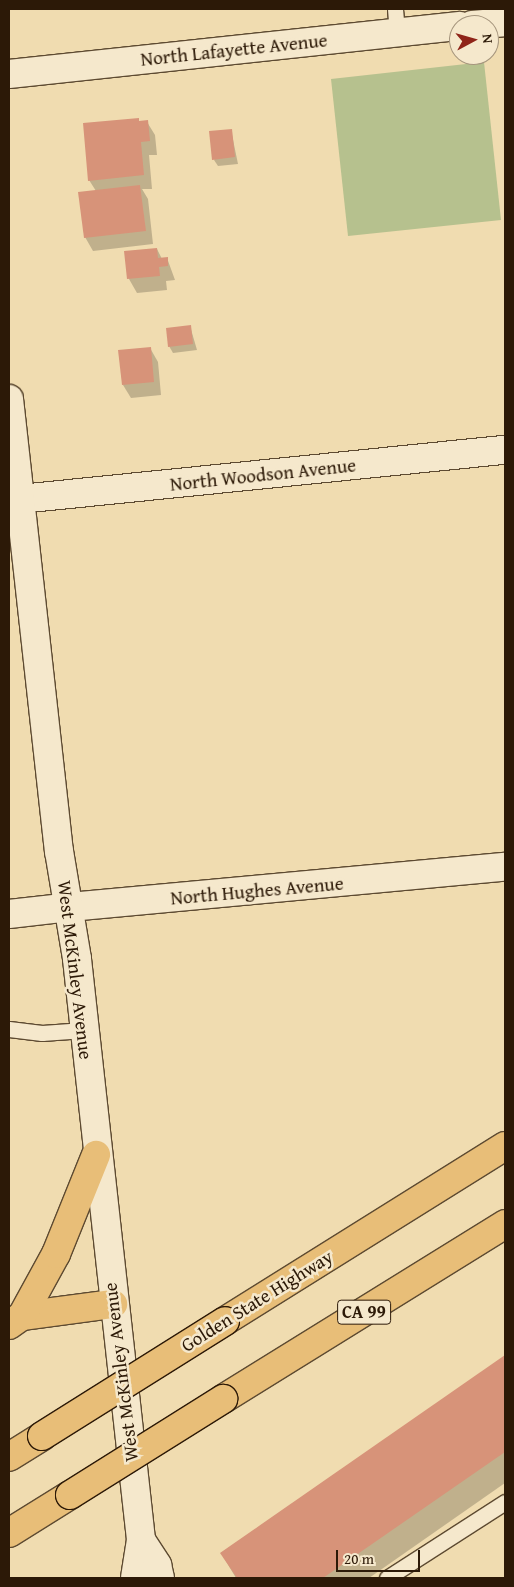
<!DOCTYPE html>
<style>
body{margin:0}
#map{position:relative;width:514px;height:1587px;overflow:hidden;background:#f0dcb0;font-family:"Gentium Book Plus",serif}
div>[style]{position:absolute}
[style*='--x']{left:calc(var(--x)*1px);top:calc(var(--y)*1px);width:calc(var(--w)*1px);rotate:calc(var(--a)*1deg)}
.green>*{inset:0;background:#b6c18e}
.shadow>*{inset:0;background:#0003}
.building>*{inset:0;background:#d79379}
.roads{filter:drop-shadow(1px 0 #5d4a31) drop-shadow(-1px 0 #5d4a31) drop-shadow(0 1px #5d4a31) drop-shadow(0 -1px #5d4a31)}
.lane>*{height:15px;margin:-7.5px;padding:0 7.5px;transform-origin:7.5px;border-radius:7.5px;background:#f5e8cc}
.street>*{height:28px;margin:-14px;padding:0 14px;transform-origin:14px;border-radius:14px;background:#f5e8cc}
.secondary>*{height:28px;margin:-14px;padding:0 14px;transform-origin:14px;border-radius:14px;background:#f5e8cc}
.highway>*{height:28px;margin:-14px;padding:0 14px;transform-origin:14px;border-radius:14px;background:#e8be78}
.bridges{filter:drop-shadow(1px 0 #2c1907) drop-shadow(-1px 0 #2c1907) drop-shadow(0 1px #2c1907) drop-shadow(0 -1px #2c1907)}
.highway-bridge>*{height:28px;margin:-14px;padding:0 14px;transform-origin:14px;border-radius:14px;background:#e8be78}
span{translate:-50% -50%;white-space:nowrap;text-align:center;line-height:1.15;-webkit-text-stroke:5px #f5e8cc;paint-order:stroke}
.shield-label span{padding:1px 4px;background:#f5e8cc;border:1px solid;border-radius:4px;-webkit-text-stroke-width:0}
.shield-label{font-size:18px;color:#2c1907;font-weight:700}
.street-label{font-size:19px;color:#2c1907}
.frame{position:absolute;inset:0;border:10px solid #2c1907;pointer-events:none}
.north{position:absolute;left:449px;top:15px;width:50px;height:50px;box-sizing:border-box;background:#f5e8cc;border:1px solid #a5957d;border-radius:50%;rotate:84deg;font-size:14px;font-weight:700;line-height:20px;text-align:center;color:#2c1907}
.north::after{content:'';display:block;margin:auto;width:18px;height:22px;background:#8f2418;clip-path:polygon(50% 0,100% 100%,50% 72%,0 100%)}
.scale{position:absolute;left:336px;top:1550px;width:84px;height:22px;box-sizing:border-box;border:2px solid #2c1907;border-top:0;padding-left:6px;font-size:15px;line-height:18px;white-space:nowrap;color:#2c1907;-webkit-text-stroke:4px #f5e8cc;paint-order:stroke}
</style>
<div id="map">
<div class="green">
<div style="clip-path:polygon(484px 62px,501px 220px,348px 236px,331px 79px)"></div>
</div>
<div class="shadow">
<div style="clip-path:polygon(147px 122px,155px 135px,157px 155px,149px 155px,152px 189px,142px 189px,148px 199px,153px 244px,93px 251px,85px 237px,96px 191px,89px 180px)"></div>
<div style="clip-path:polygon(231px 130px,238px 164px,218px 166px,214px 160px)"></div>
<div style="clip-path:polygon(157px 249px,162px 259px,167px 258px,175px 280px,166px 281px,167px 290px,137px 293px,129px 279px,126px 252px)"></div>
<div style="clip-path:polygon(190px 326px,197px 350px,173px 353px,169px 346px)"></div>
<div style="clip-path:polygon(150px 348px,158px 362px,161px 395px,131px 398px,123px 385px)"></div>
<div style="clip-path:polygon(505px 1356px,505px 1483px,369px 1578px,236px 1578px,221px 1553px)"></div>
</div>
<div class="building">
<div style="clip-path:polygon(139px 118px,139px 121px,148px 120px,150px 141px,141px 142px,144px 175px,88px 181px,83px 123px)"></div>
<div style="clip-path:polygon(232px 129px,235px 157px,212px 160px,209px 131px)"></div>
<div style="clip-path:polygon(140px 185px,146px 231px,84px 238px,78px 192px)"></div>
<div style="clip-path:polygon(157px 248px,158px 258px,168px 257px,168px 266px,159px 267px,160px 276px,127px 279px,124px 251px)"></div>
<div style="clip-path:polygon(191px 325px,193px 344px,168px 347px,166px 328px)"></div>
<div style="clip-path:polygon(151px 347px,154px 382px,122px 385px,118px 350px)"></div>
<div style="clip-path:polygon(505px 1355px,505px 1452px,323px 1578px,237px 1578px,220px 1553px)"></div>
</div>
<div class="roads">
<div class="lane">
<div style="--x:395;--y:9;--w:24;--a:85"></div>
<div style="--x:9;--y:1029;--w:33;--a:7"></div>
<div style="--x:42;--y:1033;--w:42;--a:-4.1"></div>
<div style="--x:387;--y:1578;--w:140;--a:-32.8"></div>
</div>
<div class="street">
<div style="--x:472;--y:25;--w:33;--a:-5"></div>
<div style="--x:9;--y:74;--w:453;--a:-6.1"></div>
<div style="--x:20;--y:499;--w:487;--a:-5.8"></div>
<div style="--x:70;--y:907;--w:437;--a:-5.3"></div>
</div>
<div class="secondary">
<div style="--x:9;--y:399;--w:455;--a:83.7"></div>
<div style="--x:59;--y:851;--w:109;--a:80.5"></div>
<div style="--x:77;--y:959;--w:585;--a:83.71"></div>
<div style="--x:141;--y:1540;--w:38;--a:99"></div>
<div style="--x:9;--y:914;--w:61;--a:-6.5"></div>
<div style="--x:141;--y:1540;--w:30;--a:57"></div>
<div style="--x:157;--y:1565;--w:13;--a:77"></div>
</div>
<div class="highway">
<div style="--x:22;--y:1316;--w:92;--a:-7.5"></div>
<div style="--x:225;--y:1321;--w:330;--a:-32"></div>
<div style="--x:9;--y:1325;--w:16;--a:-35"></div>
<div style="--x:22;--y:1316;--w:71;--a:-61.3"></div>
<div style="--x:56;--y:1254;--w:107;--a:-68"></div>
<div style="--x:223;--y:1399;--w:332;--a:-31.8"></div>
<div style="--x:9;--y:1457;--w:39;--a:-32"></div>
<div style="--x:9;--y:1533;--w:72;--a:-31.9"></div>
</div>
</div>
<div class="bridges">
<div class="highway-bridge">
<div style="--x:42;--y:1436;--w:216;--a:-32.1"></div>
<div style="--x:70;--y:1495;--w:181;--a:-32.1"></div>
</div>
</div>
<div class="shield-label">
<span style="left:364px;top:1312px">CA 99</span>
</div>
<div class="street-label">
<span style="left:234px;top:50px;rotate:-6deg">North Lafayette Avenue</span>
<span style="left:263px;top:475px;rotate:-6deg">North Woodson Avenue</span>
<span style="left:257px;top:891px;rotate:-5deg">North Hughes Avenue</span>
<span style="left:75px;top:970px;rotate:83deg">West McKinley Avenue</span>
<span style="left:257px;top:1301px;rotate:-32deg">Golden State Highway</span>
<span style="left:121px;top:1372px;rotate:-97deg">West McKinley Avenue</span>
</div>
<div class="frame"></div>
<div class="north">N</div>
<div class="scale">20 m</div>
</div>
